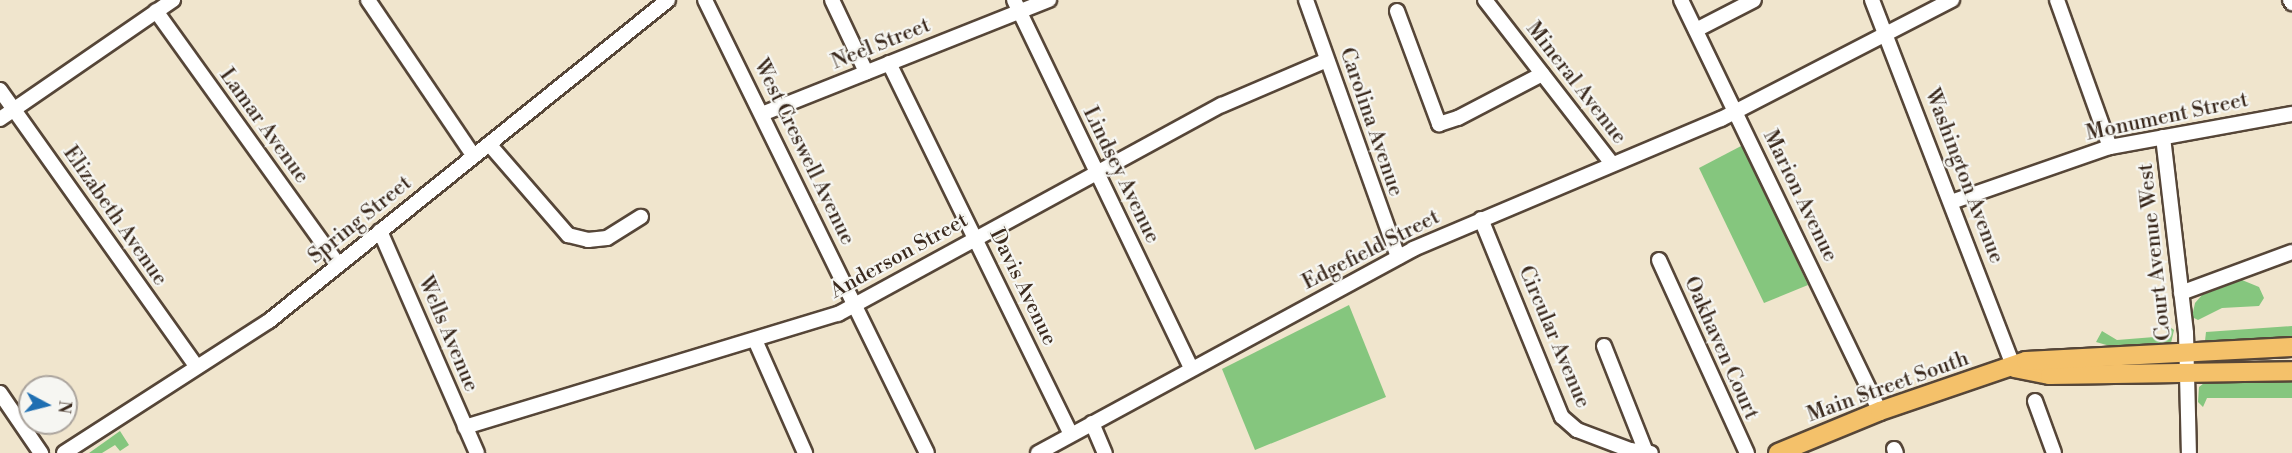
<!DOCTYPE html>
<style>
body{margin:0}
#map{position:relative;width:2292px;height:453px;overflow:hidden;background:#f0e5cd;font-family:"Libre Bodoni",serif}
div>[style]{position:absolute}
[style*='--x']{left:calc(var(--x)*1px);top:calc(var(--y)*1px);width:calc(var(--w)*1px);rotate:calc(var(--a)*1deg)}
.green>*{inset:0;background:#85c67e}
.roads{filter:drop-shadow(2px 0 #564638) drop-shadow(-2px 0 #564638) drop-shadow(0 2px #564638) drop-shadow(0 -2px #564638)}
.minor>*{height:14px;margin:-7px;padding:0 7px;transform-origin:7px;border-radius:7px;background:#fff}
.major>*{height:18px;margin:-9px;padding:0 9px;transform-origin:9px;border-radius:9px;background:#f4c16a}
span{translate:-50% -50%;white-space:nowrap;text-align:center;line-height:1.15;-webkit-text-stroke:4.5px #f6f6f2;paint-order:stroke}
.street-label{font-size:21px;color:#3b2a1e}
.north{position:absolute;left:18px;top:375px;width:60px;height:60px;box-sizing:border-box;background:#f6f6f2;border:2px solid #aba49d;border-radius:50%;rotate:97deg;font-size:16px;font-weight:700;line-height:24px;text-align:center;color:#3b2a1e}
.north::after{content:'';display:block;margin:auto;width:21px;height:27px;background:#1f6fb2;clip-path:polygon(50% 0,100% 100%,50% 72%,0 100%)}
</style>
<div id="map">
<div class="green">
<div style="clip-path:polygon(1743px 145px,1808px 285px,1764px 303px,1699px 168px)"></div>
<div style="clip-path:polygon(2242px 280px,2259px 287px,2264px 298px,2259px 306px,2222px 308px,2198px 320px,2192px 317px,2195px 303px,2202px 295px)"></div>
<div style="clip-path:polygon(1349px 305px,1386px 397px,1255px 450px,1222px 369px)"></div>
<div style="clip-path:polygon(2165px 323px,2174px 330px,2171px 343px,2110px 346px,2096px 342px,2102px 331px,2117px 340px,2167px 336px)"></div>
<div style="clip-path:polygon(2292px 326px,2292px 339px,2205px 341px,2206px 332px)"></div>
<div style="clip-path:polygon(2208px 380px,2292px 382px,2292px 398px,2207px 398px,2203px 407px,2198px 402px,2199px 387px)"></div>
<div style="clip-path:polygon(120px 431px,129px 445px,120px 451px,115px 445px,102px 453px,89px 453px)"></div>
</div>
<div class="roads">
<div class="minor">
<div style="--x:368;--y:0;--w:187;--a:55.9"></div>
<div style="--x:705;--y:0;--w:504;--a:63.89"></div>
<div style="--x:832;--y:0;--w:80;--a:64.7"></div>
<div style="--x:1014;--y:0;--w:408;--a:64.3"></div>
<div style="--x:1306;--y:0;--w:273;--a:70.3"></div>
<div style="--x:1485;--y:0;--w:207;--a:52.2"></div>
<div style="--x:1681;--y:0;--w:457;--a:64.2"></div>
<div style="--x:1872;--y:0;--w:394;--a:68.9"></div>
<div style="--x:2057;--y:0;--w:156;--a:70.2"></div>
<div style="--x:2290;--y:0;--w:4;--a:56"></div>
<div style="--x:156;--y:11;--w:312;--a:54.3"></div>
<div style="--x:1397;--y:11;--w:121;--a:69.6"></div>
<div style="--x:1439;--y:124;--w:20;--a:-18"></div>
<div style="--x:1458;--y:118;--w:95;--a:-27.6"></div>
<div style="--x:1696;--y:30;--w:65;--a:-27.3"></div>
<div style="--x:889;--y:63;--w:413;--a:63.9"></div>
<div style="--x:0;--y:90;--w:339;--a:54.6"></div>
<div style="--x:762;--y:114;--w:309;--a:-21.7"></div>
<div style="--x:0;--y:119;--w:210;--a:-34.5"></div>
<div style="--x:2163;--y:137;--w:197;--a:83.3"></div>
<div style="--x:2186;--y:333;--w:120;--a:88.6"></div>
<div style="--x:489;--y:144;--w:121;--a:49"></div>
<div style="--x:568;--y:235;--w:21;--a:14"></div>
<div style="--x:588;--y:240;--w:19;--a:-6"></div>
<div style="--x:607;--y:238;--w:40;--a:-32"></div>
<div style="--x:1951;--y:202;--w:168;--a:-19.1"></div>
<div style="--x:2110;--y:147;--w:185;--a:-10.3"></div>
<div style="--x:1481;--y:219;--w:214;--a:67.8"></div>
<div style="--x:1562;--y:417;--w:20;--a:41"></div>
<div style="--x:1577;--y:430;--w:57;--a:20.7"></div>
<div style="--x:1630;--y:450;--w:21;--a:8"></div>
<div style="--x:380;--y:231;--w:242;--a:66.4"></div>
<div style="--x:1659;--y:260;--w:212;--a:65.5"></div>
<div style="--x:2181;--y:293;--w:118;--a:-20.3"></div>
<div style="--x:755;--y:340;--w:124;--a:66.1"></div>
<div style="--x:1604;--y:346;--w:114;--a:68.4"></div>
<div style="--x:0;--y:393;--w:73;--a:55.7"></div>
<div style="--x:2035;--y:401;--w:55;--a:69.9"></div>
<div style="--x:1092;--y:423;--w:33;--a:67"></div>
<div style="--x:465;--y:427;--w:390;--a:-16.9"></div>
<div style="--x:838;--y:314;--w:437;--a:-28.6"></div>
<div style="--x:1222;--y:105;--w:114;--a:-23.2"></div>
<div style="--x:1894;--y:449;--w:4;--a:63"></div>
<div style="--x:64;--y:453;--w:244;--a:-32.8"></div>
<div style="--x:269;--y:321;--w:512;--a:-38.82"></div>
<div style="--x:1038;--y:453;--w:427;--a:-28.5"></div>
<div style="--x:1413;--y:249;--w:334;--a:-22.9"></div>
<div style="--x:1721;--y:119;--w:260;--a:-27.3"></div>
</div>
<div class="major">
<div style="--x:2014;--y:368;--w:37;--a:11"></div>
<div style="--x:2050;--y:375;--w:242;--a:-0.9"></div>
<div style="--x:1778;--y:453;--w:110;--a:-22.4"></div>
<div style="--x:1880;--y:411;--w:154;--a:-18.9"></div>
<div style="--x:2026;--y:361;--w:266;--a:-3"></div>
</div>
</div>
<div class="street-label">
<span style="left:881px;top:44px;rotate:-22deg">Neel Street</span>
<span style="left:1576px;top:83px;rotate:52deg">Mineral Avenue</span>
<span style="left:2167px;top:117px;rotate:-12deg">Monument Street</span>
<span style="left:1371px;top:122px;rotate:71deg">Carolina Avenue</span>
<span style="left:264px;top:126px;rotate:54deg">Lamar Avenue</span>
<span style="left:804px;top:152px;rotate:64deg">West Creswell Avenue</span>
<span style="left:1121px;top:175px;rotate:64deg">Lindsey Avenue</span>
<span style="left:1964px;top:176px;rotate:69deg">Washington Avenue</span>
<span style="left:1800px;top:196px;rotate:64deg">Marion Avenue</span>
<span style="left:115px;top:216px;rotate:55deg">Elizabeth Avenue</span>
<span style="left:360px;top:220px;rotate:-39deg">Spring Street</span>
<span style="left:1371px;top:250px;rotate:-27deg">Edgefield Street</span>
<span style="left:2155px;top:252px;rotate:-96deg">Court Avenue West</span>
<span style="left:899px;top:256px;rotate:-29deg">Anderson Street</span>
<span style="left:1023px;top:287px;rotate:64deg">Davis Avenue</span>
<span style="left:448px;top:334px;rotate:67deg">Wells Avenue</span>
<span style="left:1554px;top:337px;rotate:67deg">Circular Avenue</span>
<span style="left:1721px;top:348px;rotate:66deg">Oakhaven Court</span>
<span style="left:1888px;top:387px;rotate:-20deg">Main Street South</span>
</div>
<div class="north">N</div>
</div>
